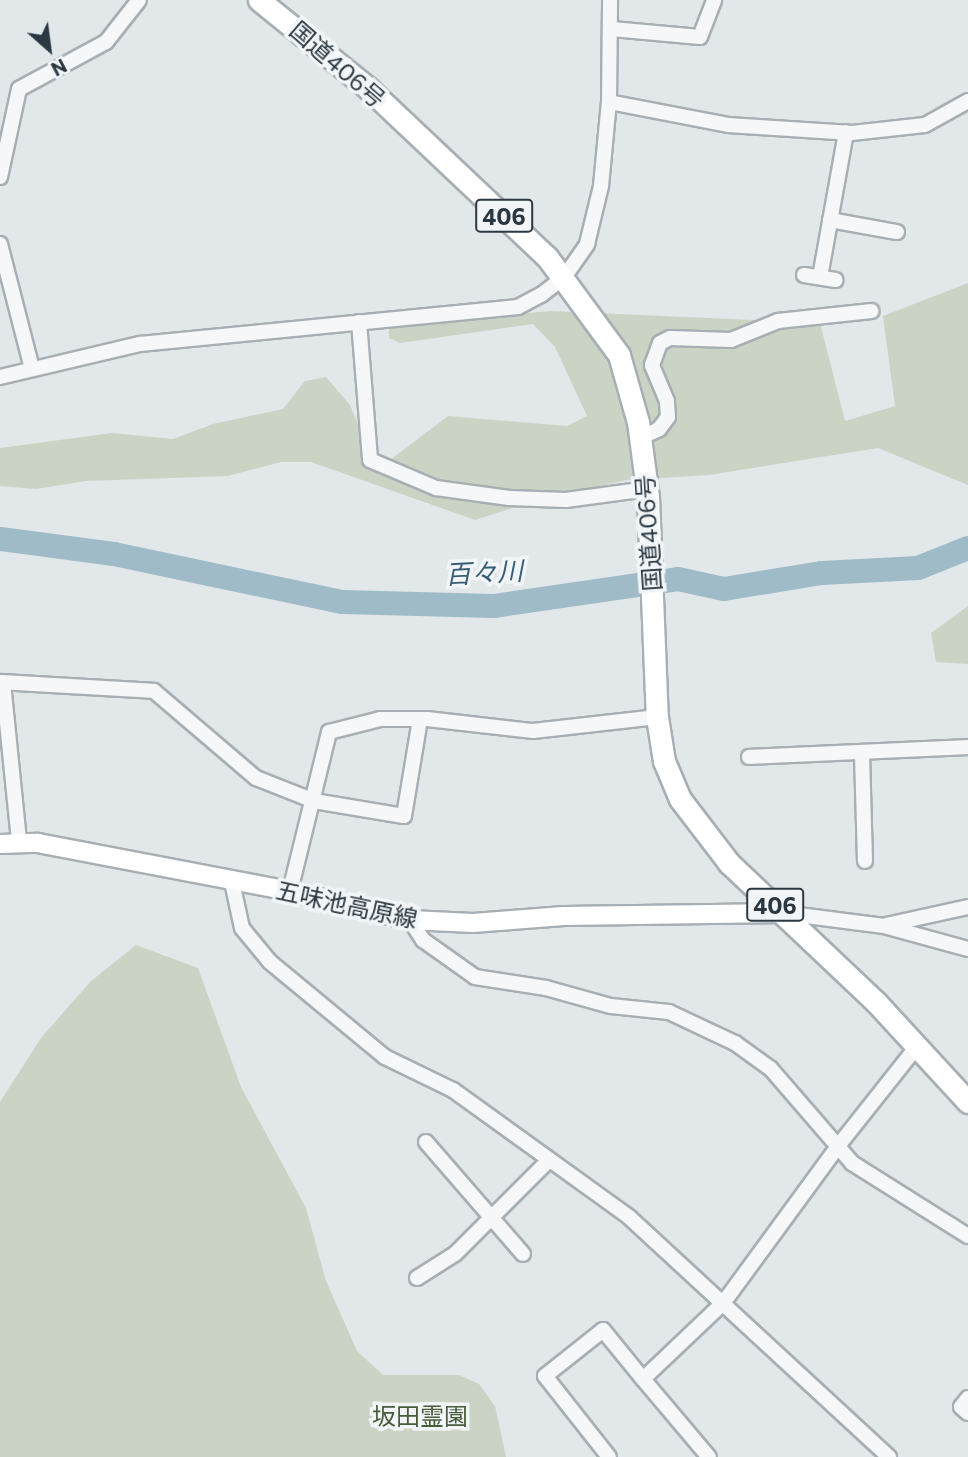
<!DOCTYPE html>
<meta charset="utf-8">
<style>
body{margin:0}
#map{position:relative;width:968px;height:1457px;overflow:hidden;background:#e2e7ea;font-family:Commissioner,"Noto Sans JP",sans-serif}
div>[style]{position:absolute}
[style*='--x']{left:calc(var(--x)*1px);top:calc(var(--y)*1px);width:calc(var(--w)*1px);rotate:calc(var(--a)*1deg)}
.green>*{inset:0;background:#cbd3c4}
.river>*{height:24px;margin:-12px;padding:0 12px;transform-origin:12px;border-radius:12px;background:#9fbbc8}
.roads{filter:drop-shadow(2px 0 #a7afb4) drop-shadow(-2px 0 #a7afb4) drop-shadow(0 2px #a7afb4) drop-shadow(0 -2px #a7afb4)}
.minor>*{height:14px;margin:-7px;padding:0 7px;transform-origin:7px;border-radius:7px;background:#f5f7f8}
.major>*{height:18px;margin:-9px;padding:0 9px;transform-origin:9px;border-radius:9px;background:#fff}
.highway>*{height:21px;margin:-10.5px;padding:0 10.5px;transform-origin:10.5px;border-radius:10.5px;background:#fff}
span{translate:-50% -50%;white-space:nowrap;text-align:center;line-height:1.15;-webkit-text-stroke:7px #f2f5f7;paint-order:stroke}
.shield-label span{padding:2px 5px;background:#f2f5f7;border:2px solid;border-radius:5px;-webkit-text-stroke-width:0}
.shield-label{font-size:23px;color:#2b3841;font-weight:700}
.street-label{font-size:24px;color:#2b3841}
.park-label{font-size:24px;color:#475c39}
.water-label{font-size:26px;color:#375e73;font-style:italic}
.north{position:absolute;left:14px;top:14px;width:70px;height:70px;-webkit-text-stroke:5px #f2f5f7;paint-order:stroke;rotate:152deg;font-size:19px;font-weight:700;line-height:28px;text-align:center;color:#2b3841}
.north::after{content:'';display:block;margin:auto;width:24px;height:32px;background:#2b3841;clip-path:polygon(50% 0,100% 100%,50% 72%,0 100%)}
</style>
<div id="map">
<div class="green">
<div style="clip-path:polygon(968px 283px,968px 485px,878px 448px,709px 475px,627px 480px,541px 499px,475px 520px,311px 462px,281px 462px,228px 476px,86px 481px,36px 489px,0 486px,0 448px,112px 433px,173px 439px,213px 424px,283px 409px,305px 381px,326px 377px,350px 405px,377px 470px,448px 416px,567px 426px,587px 416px,555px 347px,533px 324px,400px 343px,389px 338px,389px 326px,550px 311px,820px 323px,845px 421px,895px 406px,883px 316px)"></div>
<div style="clip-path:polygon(968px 606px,968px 664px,936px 662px,931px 633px)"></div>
<div style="clip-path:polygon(136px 945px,198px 968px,241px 1087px,306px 1208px,326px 1281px,357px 1351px,383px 1375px,459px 1375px,479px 1384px,495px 1406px,506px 1457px,0 1457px,0 1102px,41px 1038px,91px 981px)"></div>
</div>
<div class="river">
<div style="--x:0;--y:539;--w:115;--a:7.5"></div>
<div style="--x:114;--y:554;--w:233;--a:11.9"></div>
<div style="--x:342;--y:602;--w:152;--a:1.5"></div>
<div style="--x:494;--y:606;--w:186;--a:-8.3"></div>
<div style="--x:678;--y:579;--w:47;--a:12.3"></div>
<div style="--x:724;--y:589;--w:99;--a:-9.3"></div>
<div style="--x:822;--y:573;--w:96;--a:-3"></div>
<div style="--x:918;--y:568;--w:54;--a:-21.8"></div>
</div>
<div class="roads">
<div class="minor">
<div style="--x:612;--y:29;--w:88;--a:5.2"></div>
<div style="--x:700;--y:37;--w:40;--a:-69"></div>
<div style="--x:609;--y:102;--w:121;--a:10.9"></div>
<div style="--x:728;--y:125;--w:124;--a:3.7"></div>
<div style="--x:852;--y:133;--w:73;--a:-6.3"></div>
<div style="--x:925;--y:125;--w:49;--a:-29.2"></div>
<div style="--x:0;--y:177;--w:90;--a:-77.8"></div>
<div style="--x:19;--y:89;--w:99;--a:-28.4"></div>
<div style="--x:106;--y:42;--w:53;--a:-51.8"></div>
<div style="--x:830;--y:220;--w:68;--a:10.2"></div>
<div style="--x:0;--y:244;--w:129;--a:75.6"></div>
<div style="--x:804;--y:275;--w:32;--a:9"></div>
<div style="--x:820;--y:277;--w:147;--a:-79.8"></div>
<div style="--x:359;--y:322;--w:138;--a:85.4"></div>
<div style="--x:370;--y:460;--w:72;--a:23"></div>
<div style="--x:436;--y:488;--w:74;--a:7.8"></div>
<div style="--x:509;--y:498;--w:57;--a:2"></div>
<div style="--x:566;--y:500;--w:82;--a:-7.7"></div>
<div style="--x:0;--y:377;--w:144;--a:-13.3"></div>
<div style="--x:140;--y:344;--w:380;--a:-5.6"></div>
<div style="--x:518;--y:307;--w:26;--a:-28"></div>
<div style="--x:541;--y:295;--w:31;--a:-38"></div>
<div style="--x:565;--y:276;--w:39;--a:-55"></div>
<div style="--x:587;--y:244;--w:60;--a:-76.4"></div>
<div style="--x:601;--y:186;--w:84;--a:-84.6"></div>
<div style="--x:609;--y:102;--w:102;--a:-89.4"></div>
<div style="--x:640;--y:438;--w:21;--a:-25"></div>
<div style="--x:659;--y:429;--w:15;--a:-53"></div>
<div style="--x:668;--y:417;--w:16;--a:-94"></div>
<div style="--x:667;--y:401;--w:39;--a:-113"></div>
<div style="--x:652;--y:365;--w:23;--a:-70"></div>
<div style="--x:660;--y:343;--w:11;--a:-27"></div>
<div style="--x:670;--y:338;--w:61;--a:1.9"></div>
<div style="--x:731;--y:340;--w:51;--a:-22"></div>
<div style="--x:778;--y:321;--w:94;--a:-6.1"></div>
<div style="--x:0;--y:682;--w:154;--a:3.3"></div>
<div style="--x:154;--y:691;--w:134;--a:40.5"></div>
<div style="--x:256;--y:778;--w:62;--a:21.6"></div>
<div style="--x:314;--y:801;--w:91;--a:9.5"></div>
<div style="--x:404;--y:816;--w:98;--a:-80.6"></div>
<div style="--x:3;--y:683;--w:159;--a:84.2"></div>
<div style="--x:862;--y:754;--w:107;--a:88.4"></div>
<div style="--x:749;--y:757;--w:219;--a:-2.6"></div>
<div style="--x:232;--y:882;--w:47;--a:77.7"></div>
<div style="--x:242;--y:928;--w:44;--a:50.5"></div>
<div style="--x:270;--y:962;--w:149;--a:39.6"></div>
<div style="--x:385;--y:1057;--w:76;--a:25.9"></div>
<div style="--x:453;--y:1090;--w:217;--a:35.8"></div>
<div style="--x:629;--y:1217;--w:354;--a:42.7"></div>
<div style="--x:290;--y:891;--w:164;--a:-76.2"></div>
<div style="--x:329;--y:732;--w:53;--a:-14.3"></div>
<div style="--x:380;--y:719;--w:47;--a:0"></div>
<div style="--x:427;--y:719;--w:107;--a:6.5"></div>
<div style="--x:533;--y:731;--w:125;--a:-6.4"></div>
<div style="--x:783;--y:913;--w:102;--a:7.3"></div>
<div style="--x:884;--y:926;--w:87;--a:15.3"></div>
<div style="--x:410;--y:920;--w:24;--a:57"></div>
<div style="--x:423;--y:940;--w:64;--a:35.4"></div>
<div style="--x:475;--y:977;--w:72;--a:8.8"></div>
<div style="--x:546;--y:988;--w:67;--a:15.5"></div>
<div style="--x:611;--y:1006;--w:58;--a:5.9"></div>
<div style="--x:669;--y:1012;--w:73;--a:25.2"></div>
<div style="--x:735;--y:1043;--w:44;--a:35.8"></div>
<div style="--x:771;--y:1069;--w:124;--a:49.2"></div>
<div style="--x:852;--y:1163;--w:137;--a:32.2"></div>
<div style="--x:886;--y:925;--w:84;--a:-12.4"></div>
<div style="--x:426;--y:1142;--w:148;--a:49.1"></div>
<div style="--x:417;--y:1278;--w:45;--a:-32.3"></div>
<div style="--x:455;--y:1254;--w:133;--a:-45"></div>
<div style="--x:643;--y:1379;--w:102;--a:49.8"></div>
<div style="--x:968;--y:1398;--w:11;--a:128"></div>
<div style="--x:961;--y:1407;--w:9;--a:41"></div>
<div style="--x:609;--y:1457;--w:103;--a:-128.3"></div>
<div style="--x:545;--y:1376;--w:74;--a:-38.4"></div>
<div style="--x:603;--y:1330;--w:63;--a:50.8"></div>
<div style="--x:643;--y:1379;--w:112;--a:-43.5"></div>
<div style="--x:724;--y:1302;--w:193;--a:-53.8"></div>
<div style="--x:838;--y:1146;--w:124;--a:-51.6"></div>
</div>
<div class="major">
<div style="--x:0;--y:844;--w:38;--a:-2"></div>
<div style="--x:38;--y:843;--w:257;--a:10.8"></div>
<div style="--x:290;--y:891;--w:123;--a:13.6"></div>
<div style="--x:410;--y:920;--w:63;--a:2.7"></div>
<div style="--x:473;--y:923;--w:91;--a:-4.4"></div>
<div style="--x:564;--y:916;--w:219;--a:-0.8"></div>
</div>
<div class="highway">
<div style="--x:259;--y:0;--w:140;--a:38.9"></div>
<div style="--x:368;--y:88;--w:246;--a:43.4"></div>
<div style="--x:547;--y:257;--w:122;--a:53.7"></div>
<div style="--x:619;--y:355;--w:70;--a:74.2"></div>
<div style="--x:638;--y:422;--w:76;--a:82.4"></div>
<div style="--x:648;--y:497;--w:220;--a:87.7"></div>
<div style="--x:657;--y:717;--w:45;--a:81"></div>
<div style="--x:664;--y:761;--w:41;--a:67.2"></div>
<div style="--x:680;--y:799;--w:81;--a:52.6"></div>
<div style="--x:729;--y:863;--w:202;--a:43.4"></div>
<div style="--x:876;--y:1002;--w:136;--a:47.4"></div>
</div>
</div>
<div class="shield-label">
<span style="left:504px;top:216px">406</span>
<span style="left:775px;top:905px">406</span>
</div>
<div class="street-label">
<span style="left:338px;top:64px;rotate:41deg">国道406号</span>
<span style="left:648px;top:533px;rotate:-94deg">国道406号</span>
<span style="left:347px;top:904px;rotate:12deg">五味池高原線</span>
</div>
<div class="park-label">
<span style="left:420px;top:1416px">坂田霊園</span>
</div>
<div class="water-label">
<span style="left:484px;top:572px;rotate:-3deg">百々川</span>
</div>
<div class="north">N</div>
</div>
